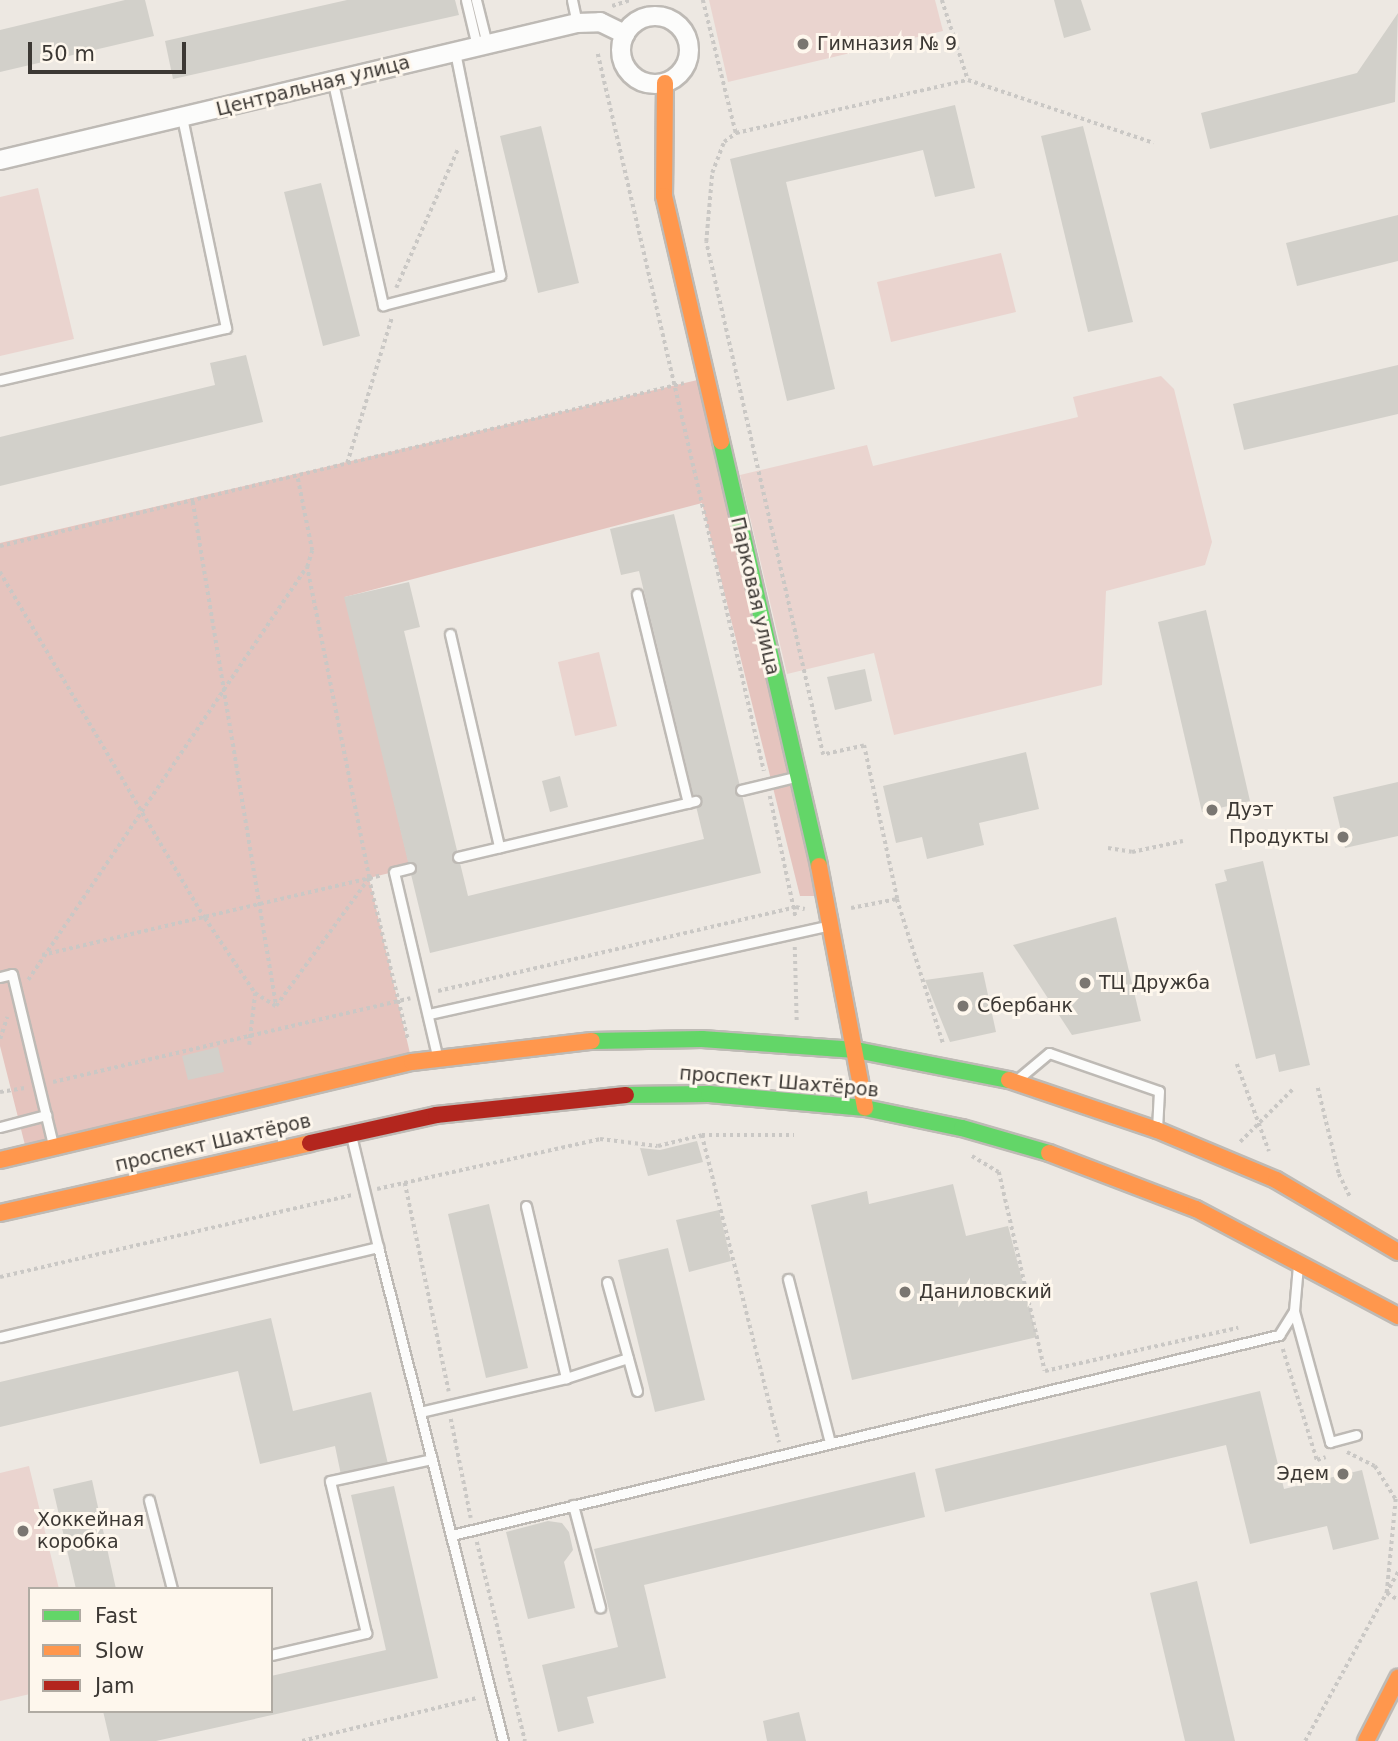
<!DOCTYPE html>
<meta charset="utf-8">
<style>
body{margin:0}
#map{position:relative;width:1398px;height:1741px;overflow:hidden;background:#ede8e2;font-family:"DejaVu Sans",sans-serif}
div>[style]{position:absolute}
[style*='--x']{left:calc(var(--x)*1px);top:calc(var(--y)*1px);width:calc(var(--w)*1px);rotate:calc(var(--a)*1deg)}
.green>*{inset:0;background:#ead4cf}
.forest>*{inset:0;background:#e5c4be}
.building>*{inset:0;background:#d2d0ca}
.path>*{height:3.5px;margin-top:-1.75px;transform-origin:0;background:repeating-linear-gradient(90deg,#cac8c5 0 3.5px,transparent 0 7px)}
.roads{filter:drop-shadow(2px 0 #bebab5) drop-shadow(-2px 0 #bebab5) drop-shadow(0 2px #bebab5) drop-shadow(0 -2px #bebab5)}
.lane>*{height:9px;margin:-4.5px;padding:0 4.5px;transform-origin:4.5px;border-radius:4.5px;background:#fcfcfb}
.street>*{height:18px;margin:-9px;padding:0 9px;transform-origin:9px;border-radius:9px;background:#fcfcfb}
.street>.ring{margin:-9px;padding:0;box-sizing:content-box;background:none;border:18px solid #fcfcfb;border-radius:50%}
.fast>*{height:16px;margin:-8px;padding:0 8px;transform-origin:8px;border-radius:8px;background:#63d668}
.slow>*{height:16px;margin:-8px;padding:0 8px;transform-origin:8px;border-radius:8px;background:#ff974d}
.jam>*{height:16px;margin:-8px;padding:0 8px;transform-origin:8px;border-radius:8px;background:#b3261e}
.dots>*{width:19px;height:19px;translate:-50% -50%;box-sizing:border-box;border:4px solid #fef7ed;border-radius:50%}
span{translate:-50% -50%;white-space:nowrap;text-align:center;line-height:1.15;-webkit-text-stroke:6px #fef7ed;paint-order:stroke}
.poi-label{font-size:19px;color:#3c3834}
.left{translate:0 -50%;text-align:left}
.right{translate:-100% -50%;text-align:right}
.street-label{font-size:19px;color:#3c3834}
.legend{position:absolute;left:28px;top:1587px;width:245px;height:126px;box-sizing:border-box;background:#fef7ed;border:2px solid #b0aba3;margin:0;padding:9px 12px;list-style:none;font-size:21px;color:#3c3834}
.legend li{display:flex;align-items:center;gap:14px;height:35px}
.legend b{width:35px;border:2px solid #b0aba3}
.scale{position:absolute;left:28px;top:42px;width:158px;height:32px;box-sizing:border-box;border:4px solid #3c3834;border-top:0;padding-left:9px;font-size:21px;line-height:24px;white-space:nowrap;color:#3c3834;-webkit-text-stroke:5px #fef7ed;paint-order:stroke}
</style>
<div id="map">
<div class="green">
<div style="clip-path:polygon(709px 0,935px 0,943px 31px,728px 82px)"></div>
<div style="clip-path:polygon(38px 188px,74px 339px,0 356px,0 197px)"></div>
<div style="clip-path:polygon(1001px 253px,1016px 312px,891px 342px,877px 282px)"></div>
<div style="clip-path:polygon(1161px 376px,1174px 389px,1212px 542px,1205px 565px,1106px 591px,1102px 685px,894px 735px,874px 653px,787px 674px,740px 475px,867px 445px,873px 466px,1078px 417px,1073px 397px)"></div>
<div style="clip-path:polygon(599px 652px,617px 726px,575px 736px,558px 662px)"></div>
<div style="clip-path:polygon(29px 1466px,59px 1589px,30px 1589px,30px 1694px,0 1701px,0 1473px)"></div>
</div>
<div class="forest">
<div style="clip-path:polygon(706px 378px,826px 896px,800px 896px,702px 503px,345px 597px,410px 868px,369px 878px,412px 1062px,27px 1153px,0 1046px,0 543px)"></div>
</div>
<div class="building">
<div style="clip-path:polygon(125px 0,145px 0,154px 36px,0 72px,0 30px)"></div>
<div style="clip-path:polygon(347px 0,455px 0,459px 15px,173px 79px,165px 41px)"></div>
<div style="clip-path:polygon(1054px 0,1081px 0,1091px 30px,1064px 38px)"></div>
<div style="clip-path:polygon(1398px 13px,1395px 102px,1210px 149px,1201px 113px,1357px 73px)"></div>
<div style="clip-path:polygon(955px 105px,975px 188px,935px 197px,923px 150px,786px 182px,835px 389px,787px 401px,730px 159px)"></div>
<div style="clip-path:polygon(541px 126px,579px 283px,538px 293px,500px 136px)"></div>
<div style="clip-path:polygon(1083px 126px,1133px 322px,1088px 332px,1041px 136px)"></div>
<div style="clip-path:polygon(321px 183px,360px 336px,323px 346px,284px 192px)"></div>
<div style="clip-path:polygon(1398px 215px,1398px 261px,1297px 286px,1286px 243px)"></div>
<div style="clip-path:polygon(246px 355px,263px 422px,0 486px,0 437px,215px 385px,210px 363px)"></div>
<div style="clip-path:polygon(1398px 365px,1398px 414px,1244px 450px,1233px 404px)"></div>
<div style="clip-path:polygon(674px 514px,761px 873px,430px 953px,344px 597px,409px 582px,420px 627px,404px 631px,468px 896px,704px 839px,639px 571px,621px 575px,610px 529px)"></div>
<div style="clip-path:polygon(1206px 610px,1250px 801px,1202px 812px,1158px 622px)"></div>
<div style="clip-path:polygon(865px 669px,872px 701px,835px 710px,827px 677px)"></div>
<div style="clip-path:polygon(1026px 752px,1039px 809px,979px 823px,984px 845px,927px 859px,922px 837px,896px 843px,883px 786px)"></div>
<div style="clip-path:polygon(560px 776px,568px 807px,550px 812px,542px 781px)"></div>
<div style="clip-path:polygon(1398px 782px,1398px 836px,1345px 848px,1333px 797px)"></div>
<div style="clip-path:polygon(1263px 861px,1310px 1065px,1279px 1072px,1275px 1054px,1256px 1059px,1215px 884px,1227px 881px,1224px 870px)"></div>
<div style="clip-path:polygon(1116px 917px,1141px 1021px,1072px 1035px,1013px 945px)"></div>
<div style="clip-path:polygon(983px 972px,996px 1032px,950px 1042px,925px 980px)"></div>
<div style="clip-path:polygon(218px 1047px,224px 1072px,188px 1080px,182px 1056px)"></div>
<div style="clip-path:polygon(697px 1141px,703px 1162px,648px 1176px,640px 1148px,660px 1150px)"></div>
<div style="clip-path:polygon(953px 1184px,966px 1236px,1008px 1226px,1037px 1337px,852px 1380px,811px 1205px,867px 1191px,869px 1204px)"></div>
<div style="clip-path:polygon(489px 1204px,528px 1368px,486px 1378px,448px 1214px)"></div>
<div style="clip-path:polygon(719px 1210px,731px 1261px,689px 1272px,676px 1220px)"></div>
<div style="clip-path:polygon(668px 1248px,705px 1400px,655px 1412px,618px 1260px)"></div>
<div style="clip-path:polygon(271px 1318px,293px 1411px,371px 1392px,388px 1464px,341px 1475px,335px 1446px,260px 1464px,238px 1371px,0 1427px,0 1382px)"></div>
<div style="clip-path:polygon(1260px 1391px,1284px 1489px,1362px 1470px,1379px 1539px,1333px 1550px,1327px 1526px,1250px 1544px,1226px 1445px,945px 1512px,935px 1469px)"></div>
<div style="clip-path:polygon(915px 1472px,925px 1517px,644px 1585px,666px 1678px,587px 1697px,594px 1723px,558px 1732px,542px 1665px,618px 1647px,594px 1549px)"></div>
<div style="clip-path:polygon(92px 1480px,116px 1589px,76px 1589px,53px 1489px)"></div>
<div style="clip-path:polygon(394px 1486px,438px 1678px,156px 1741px,110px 1741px,103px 1711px,271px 1711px,271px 1676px,386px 1650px,351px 1495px)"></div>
<div style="clip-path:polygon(548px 1521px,562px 1523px,569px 1532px,573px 1550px,564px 1562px,575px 1608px,528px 1619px,506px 1532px)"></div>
<div style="clip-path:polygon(1197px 1581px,1235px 1741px,1185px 1741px,1150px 1593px)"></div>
<div style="clip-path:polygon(799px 1712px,806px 1741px,767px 1741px,763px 1721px)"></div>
</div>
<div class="path">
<div style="--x:703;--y:0;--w:137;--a:76.1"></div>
<div style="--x:942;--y:0;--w:84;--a:72"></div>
<div style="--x:612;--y:6;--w:19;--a:-18"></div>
<div style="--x:598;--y:54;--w:736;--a:76.96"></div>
<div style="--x:396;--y:288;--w:152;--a:-66"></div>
<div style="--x:347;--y:463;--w:153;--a:-72.9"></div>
<div style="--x:193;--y:502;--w:509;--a:80.61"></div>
<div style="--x:0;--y:546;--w:703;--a:-13.4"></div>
<div style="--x:0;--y:572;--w:402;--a:59.4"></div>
<div style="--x:205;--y:918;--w:90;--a:56.3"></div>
<div style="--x:770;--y:796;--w:125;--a:78"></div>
<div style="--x:1108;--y:848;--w:24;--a:9"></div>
<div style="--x:1132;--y:852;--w:52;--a:-12.2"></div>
<div style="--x:369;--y:878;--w:166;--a:76.4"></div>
<div style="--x:897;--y:899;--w:157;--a:-102.2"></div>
<div style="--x:864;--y:746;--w:42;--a:167.6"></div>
<div style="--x:823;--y:755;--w:526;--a:-102.85"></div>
<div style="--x:706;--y:242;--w:69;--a:-85"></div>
<div style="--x:712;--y:173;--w:33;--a:-69"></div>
<div style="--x:724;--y:142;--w:15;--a:-37"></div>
<div style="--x:736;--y:133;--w:238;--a:-12.9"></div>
<div style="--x:968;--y:80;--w:196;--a:18.7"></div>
<div style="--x:851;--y:908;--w:47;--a:-11.1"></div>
<div style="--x:897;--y:899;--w:151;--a:72.3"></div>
<div style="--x:795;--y:947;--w:76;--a:88.5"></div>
<div style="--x:42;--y:955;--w:349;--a:-13.2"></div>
<div style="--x:28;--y:980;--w:498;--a:-56"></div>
<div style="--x:438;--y:991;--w:368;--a:-13.2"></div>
<div style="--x:796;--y:907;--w:9;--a:13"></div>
<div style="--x:0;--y:1039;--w:23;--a:-72"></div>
<div style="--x:249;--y:1045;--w:52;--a:-83.4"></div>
<div style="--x:255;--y:993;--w:25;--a:32"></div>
<div style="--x:276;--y:1006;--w:158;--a:-54"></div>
<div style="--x:369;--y:878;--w:317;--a:-101.3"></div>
<div style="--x:307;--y:567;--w:17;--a:-73"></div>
<div style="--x:312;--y:551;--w:76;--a:-101.3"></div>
<div style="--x:1237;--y:1064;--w:93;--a:69.8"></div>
<div style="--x:53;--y:1082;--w:367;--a:-13.2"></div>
<div style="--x:1318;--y:1088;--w:89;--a:76.3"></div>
<div style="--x:1339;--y:1174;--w:25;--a:64"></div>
<div style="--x:0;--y:1092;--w:25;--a:-9"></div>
<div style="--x:702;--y:1135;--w:317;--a:75.9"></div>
<div style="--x:1240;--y:1142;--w:76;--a:-45"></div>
<div style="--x:972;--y:1156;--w:31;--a:31"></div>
<div style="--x:999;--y:1172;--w:204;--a:77"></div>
<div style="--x:1045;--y:1371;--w:198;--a:-12.6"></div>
<div style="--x:405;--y:1183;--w:213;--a:78.1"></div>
<div style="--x:377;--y:1189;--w:229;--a:-12.6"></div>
<div style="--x:600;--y:1139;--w:58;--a:6.9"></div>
<div style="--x:658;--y:1146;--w:45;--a:-14"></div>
<div style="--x:702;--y:1135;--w:92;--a:0"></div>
<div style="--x:0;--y:1277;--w:361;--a:-13.1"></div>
<div style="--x:1283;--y:1349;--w:116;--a:73"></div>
<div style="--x:1317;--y:1460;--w:9;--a:-18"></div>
<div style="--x:451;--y:1419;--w:101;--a:78.6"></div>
<div style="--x:1347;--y:1452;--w:31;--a:27"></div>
<div style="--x:1375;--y:1466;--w:39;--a:58"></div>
<div style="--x:1396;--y:1499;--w:94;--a:95.5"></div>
<div style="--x:1387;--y:1593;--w:13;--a:32"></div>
<div style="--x:477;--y:1542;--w:205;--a:76.4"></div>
<div style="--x:302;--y:1741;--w:180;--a:-13.8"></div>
<div style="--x:1305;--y:1741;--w:193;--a:-61.2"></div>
</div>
<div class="roads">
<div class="lane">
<div style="--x:466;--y:0;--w:47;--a:76.6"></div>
<div style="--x:476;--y:0;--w:45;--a:76"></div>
<div style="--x:572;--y:0;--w:24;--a:78"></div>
<div style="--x:333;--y:83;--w:228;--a:77.3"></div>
<div style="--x:383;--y:305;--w:121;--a:-14.4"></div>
<div style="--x:500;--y:275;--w:228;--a:-101.4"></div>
<div style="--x:0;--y:380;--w:232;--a:-13"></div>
<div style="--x:226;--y:328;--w:216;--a:-101.8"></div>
<div style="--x:637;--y:594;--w:215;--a:76.3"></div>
<div style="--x:450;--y:634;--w:219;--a:77"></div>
<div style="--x:741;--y:790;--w:56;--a:-13.5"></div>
<div style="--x:458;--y:857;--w:244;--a:-13.3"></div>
<div style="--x:410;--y:868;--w:16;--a:166"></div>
<div style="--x:394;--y:872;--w:189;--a:76.8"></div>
<div style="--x:0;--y:977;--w:12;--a:-14"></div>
<div style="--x:12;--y:974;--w:176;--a:76.5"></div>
<div style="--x:429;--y:1014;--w:411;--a:-12.5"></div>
<div style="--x:1019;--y:1078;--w:39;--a:-40"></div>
<div style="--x:1049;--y:1053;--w:116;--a:19.1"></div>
<div style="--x:1159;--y:1091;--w:37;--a:93"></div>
<div style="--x:0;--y:1127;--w:48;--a:-14.6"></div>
<div style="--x:526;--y:1206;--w:177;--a:76.9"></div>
<div style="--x:378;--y:1247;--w:510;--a:75.8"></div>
<div style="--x:788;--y:1279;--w:169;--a:75.6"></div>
<div style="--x:607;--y:1282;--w:113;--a:74.6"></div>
<div style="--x:1294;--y:1311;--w:136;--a:74.6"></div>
<div style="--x:1330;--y:1442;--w:27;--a:-15"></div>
<div style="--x:0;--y:1337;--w:389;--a:-13.4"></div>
<div style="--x:378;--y:1247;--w:115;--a:-103.6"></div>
<div style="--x:420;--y:1412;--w:150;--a:-13.1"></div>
<div style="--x:566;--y:1378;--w:65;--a:-17.9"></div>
<div style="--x:149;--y:1500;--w:92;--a:75.5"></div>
<div style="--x:573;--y:1505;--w:106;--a:75.2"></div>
<div style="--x:452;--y:1535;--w:851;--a:-13.6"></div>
<div style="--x:1279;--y:1335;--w:28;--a:-58"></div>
<div style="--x:1294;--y:1311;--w:46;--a:-85"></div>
<div style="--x:271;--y:1655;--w:98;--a:-13"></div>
<div style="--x:366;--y:1633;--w:156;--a:-103.3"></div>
<div style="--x:330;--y:1481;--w:104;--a:-12.2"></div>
</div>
<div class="street">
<div class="ring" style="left:621px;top:16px;width:50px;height:50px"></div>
<div style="--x:0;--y:160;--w:593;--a:-13.36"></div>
<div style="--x:577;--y:23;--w:23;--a:-2"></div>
<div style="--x:600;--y:22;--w:28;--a:26"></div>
</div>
<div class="fast">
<div style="--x:721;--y:441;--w:436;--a:77"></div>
<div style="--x:592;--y:1041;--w:110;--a:-1"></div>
<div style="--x:702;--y:1039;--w:154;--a:4.1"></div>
<div style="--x:856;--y:1050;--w:156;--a:11.1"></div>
<div style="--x:626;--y:1095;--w:83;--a:-0.7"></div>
<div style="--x:709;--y:1094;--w:157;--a:5.1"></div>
<div style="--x:865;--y:1108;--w:99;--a:11.7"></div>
<div style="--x:962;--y:1128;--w:91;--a:16"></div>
</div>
<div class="slow">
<div style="--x:665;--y:83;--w:113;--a:90.5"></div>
<div style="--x:664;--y:196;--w:252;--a:76.9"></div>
<div style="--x:819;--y:866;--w:246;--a:79.2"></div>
<div style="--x:1009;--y:1080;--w:156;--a:18.7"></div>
<div style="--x:1157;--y:1130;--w:129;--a:22.8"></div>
<div style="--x:1276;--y:1180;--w:142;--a:30.5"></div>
<div style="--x:1049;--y:1153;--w:157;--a:20.9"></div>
<div style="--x:1196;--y:1209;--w:229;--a:27.9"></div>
<div style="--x:0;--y:1160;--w:423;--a:-13.4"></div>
<div style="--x:412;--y:1062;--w:181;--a:-6.7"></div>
<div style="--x:0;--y:1213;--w:318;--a:-12.7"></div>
<div style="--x:1366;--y:1741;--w:71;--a:-63.1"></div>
</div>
<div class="jam">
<div style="--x:310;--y:1143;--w:129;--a:-12.5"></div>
<div style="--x:436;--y:1115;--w:191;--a:-6"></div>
</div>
</div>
<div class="dots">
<div style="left:803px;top:44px;background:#7a7671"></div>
<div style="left:1212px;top:810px;background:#7a7671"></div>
<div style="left:1343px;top:837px;background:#7a7671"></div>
<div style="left:1085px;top:983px;background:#7a7671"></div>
<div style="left:963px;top:1006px;background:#7a7671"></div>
<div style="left:905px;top:1292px;background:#7a7671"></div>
<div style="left:1343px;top:1474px;background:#7a7671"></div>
<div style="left:23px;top:1531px;background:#7a7671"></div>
</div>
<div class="poi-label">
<span class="left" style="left:817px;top:44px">Гимназия № 9</span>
<span class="left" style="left:1226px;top:810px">Дуэт</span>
<span class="right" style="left:1329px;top:837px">Продукты</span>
<span class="left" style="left:1099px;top:983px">ТЦ Дружба</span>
<span class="left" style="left:977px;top:1006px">Сбербанк</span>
<span class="left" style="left:919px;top:1292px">Даниловский</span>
<span class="right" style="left:1329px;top:1474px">Эдем</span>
<span class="left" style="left:37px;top:1531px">Хоккейная<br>коробка</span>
</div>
<div class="street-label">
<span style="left:313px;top:86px;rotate:-14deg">Центральная улица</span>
<span style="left:755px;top:596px;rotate:77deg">Парковая улица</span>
<span style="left:779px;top:1082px;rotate:5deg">проспект Шахтёров</span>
<span style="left:213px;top:1143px;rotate:-13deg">проспект Шахтёров</span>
</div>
<ul class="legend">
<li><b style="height:9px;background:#63d668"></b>Fast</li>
<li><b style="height:9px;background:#ff974d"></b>Slow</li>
<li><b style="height:9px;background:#b3261e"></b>Jam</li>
</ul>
<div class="scale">50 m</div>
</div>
